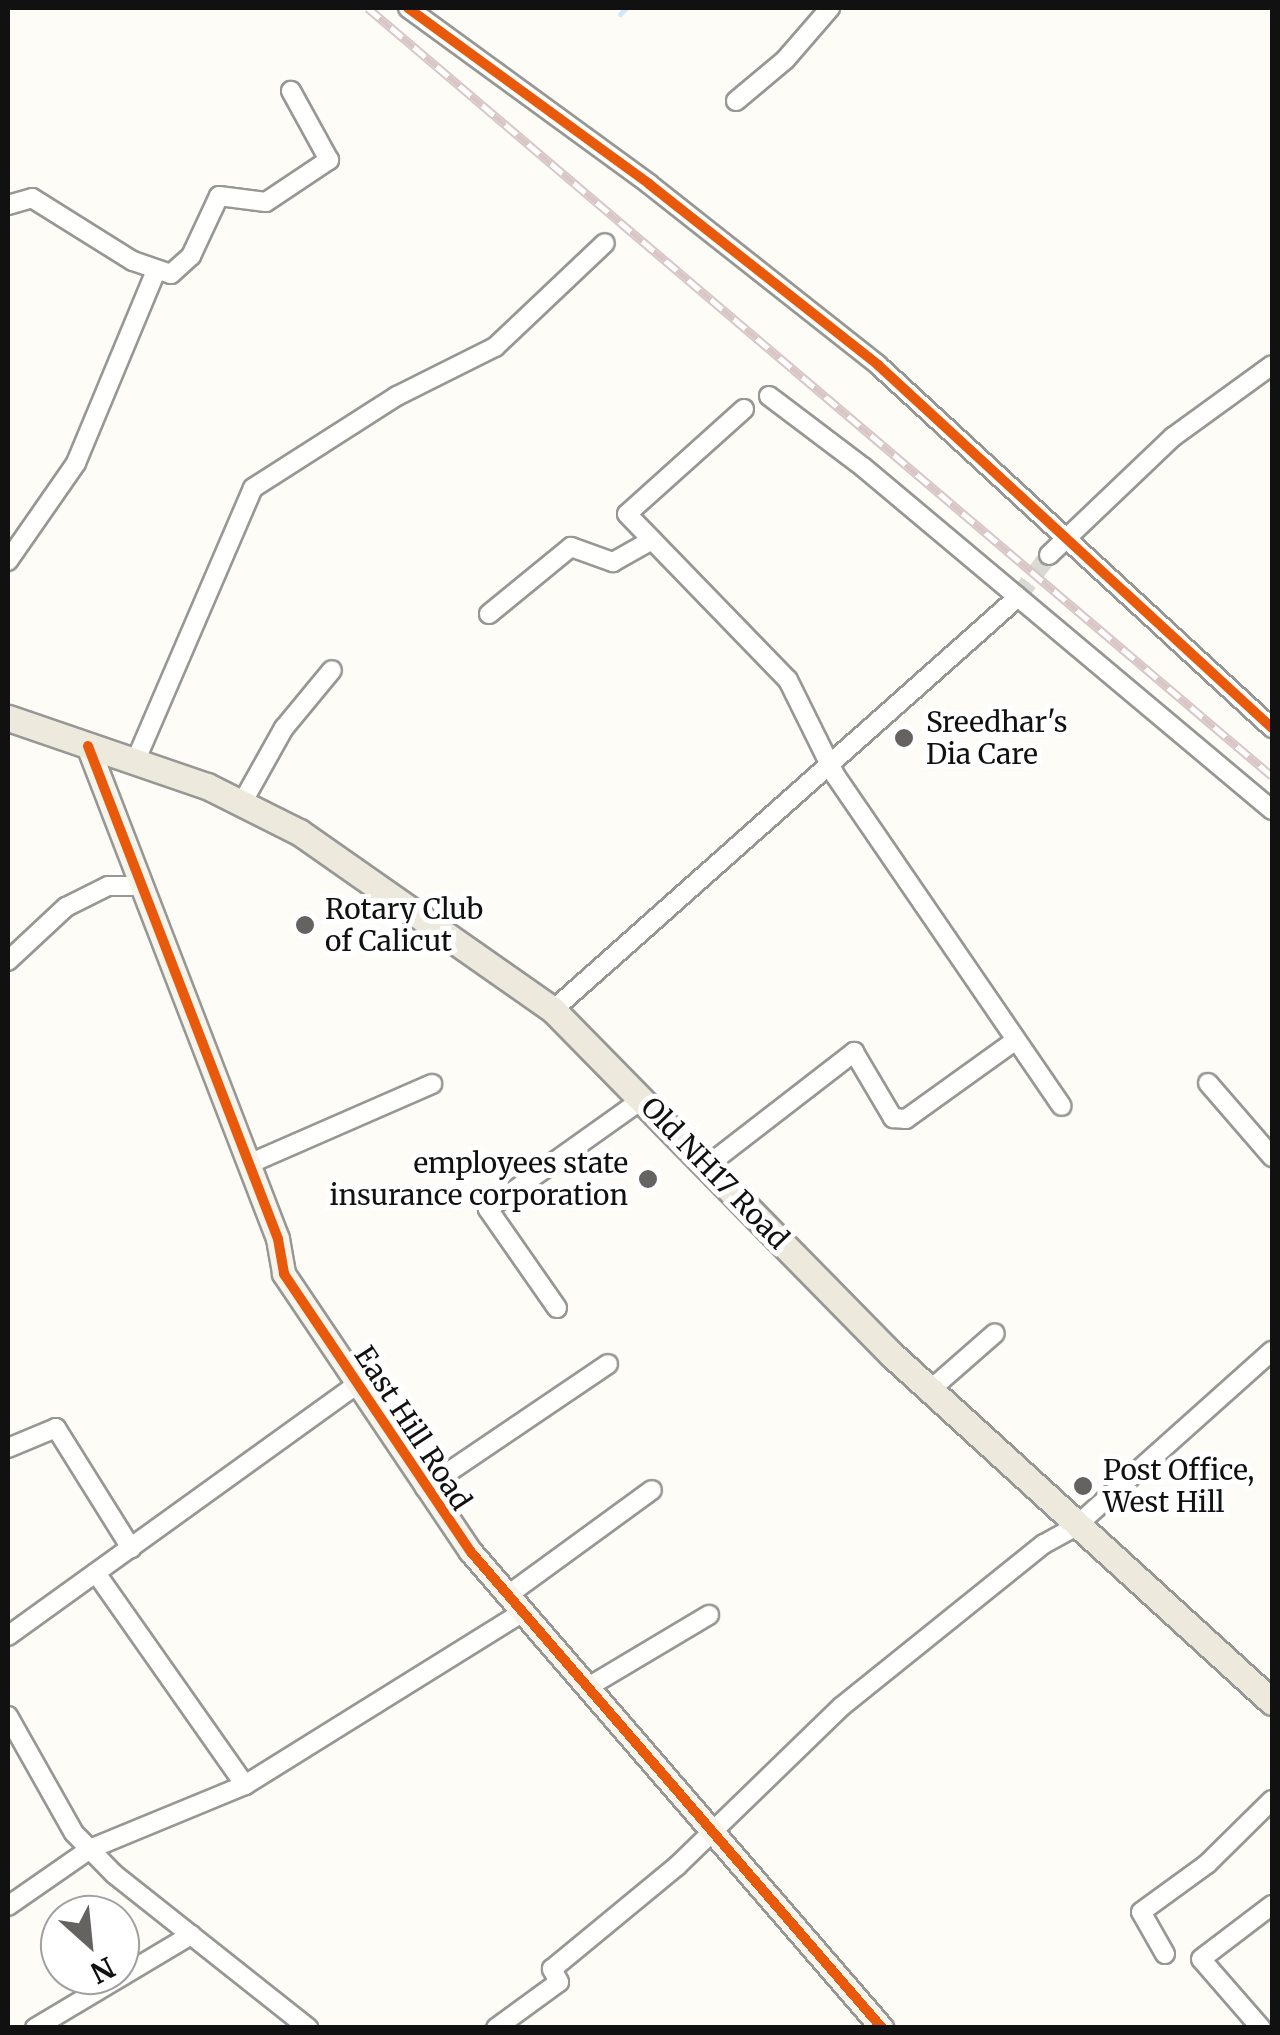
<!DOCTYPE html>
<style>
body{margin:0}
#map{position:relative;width:1280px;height:2035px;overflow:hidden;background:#fdfcf7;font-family:Merriweather,serif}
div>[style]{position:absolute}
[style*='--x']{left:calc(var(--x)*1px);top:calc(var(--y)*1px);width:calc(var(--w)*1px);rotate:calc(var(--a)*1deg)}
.stream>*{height:5px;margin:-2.5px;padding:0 2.5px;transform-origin:2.5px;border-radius:2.5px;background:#cde8f7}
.street-tunnel>*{height:18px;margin-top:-9px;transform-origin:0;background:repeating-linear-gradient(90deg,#dad9d4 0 18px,transparent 0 27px)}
.roads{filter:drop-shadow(2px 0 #979795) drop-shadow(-2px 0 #979795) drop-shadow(0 2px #979795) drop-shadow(0 -2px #979795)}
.street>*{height:18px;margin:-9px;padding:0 9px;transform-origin:9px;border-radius:9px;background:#fffffe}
.secondary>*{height:22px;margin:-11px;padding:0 11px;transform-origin:11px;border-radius:11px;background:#f6f4eb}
.primary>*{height:25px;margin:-12.5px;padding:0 12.5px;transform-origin:12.5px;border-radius:12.5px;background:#ede9dc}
.rail>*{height:9px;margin-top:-4.5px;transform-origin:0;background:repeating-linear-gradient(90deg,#fff 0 15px,#d9c6c7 0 30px);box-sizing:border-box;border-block:2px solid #d9c6c7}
.cycleway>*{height:10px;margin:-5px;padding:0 5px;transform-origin:5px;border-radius:5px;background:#e8590c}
.dots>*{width:28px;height:28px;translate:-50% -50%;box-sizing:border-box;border:5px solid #fff;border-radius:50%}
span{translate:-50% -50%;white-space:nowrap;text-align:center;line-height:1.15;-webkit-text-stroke:10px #fff;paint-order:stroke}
.poi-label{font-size:28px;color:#111}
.left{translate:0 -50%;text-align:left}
.right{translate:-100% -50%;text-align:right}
.street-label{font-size:28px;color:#111}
.frame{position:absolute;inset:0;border:10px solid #111;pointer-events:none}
.north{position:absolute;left:40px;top:1895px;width:100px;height:100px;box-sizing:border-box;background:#fff;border:2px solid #a0a0a0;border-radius:50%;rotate:153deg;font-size:28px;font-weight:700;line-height:40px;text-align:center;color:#111}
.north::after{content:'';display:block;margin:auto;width:35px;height:45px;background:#646362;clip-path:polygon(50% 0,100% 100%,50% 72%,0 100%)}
</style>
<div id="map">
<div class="stream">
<div style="--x:620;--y:14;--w:8;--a:-45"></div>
</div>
<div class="street-tunnel">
<div style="--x:1018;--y:597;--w:52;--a:-53.6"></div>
</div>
<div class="roads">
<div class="street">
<div style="--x:408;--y:8;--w:298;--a:36.1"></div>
<div style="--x:649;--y:184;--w:292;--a:38.3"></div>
<div style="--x:878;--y:365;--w:536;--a:42.65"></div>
<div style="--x:736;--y:101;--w:64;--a:-39.9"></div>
<div style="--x:785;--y:60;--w:69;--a:-49.1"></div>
<div style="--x:8;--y:205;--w:25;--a:-16"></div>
<div style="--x:32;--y:198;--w:119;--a:32"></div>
<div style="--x:133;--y:261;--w:40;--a:18.9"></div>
<div style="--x:171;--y:274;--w:27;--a:-42"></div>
<div style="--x:191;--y:256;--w:66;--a:-65"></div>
<div style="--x:219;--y:196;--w:47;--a:7.3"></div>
<div style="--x:266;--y:202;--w:76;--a:-33.7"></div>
<div style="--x:329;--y:160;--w:79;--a:-118.8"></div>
<div style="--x:769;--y:396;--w:118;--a:37.1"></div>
<div style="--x:863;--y:467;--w:534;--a:39.98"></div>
<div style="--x:744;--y:409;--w:157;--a:138.1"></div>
<div style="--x:627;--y:514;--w:231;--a:45.9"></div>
<div style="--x:788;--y:680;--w:106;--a:63.7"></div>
<div style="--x:835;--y:775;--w:401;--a:55.6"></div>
<div style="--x:1049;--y:555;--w:171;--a:-43.6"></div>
<div style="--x:1173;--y:437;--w:122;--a:-36"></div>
<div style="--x:8;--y:561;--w:119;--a:-55.2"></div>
<div style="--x:76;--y:463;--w:206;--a:-67.4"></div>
<div style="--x:489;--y:614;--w:106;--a:-39.3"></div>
<div style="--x:571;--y:547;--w:45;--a:19.7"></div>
<div style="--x:613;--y:562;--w:45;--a:-29.4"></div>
<div style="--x:135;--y:762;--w:298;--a:-66.7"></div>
<div style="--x:253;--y:488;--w:171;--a:-32.6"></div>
<div style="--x:397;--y:396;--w:110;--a:-26.6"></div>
<div style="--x:495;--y:347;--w:151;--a:-43.4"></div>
<div style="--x:242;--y:803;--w:86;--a:-60.8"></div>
<div style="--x:284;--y:728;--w:75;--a:-50.4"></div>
<div style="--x:8;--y:961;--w:79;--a:-43"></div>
<div style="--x:66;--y:907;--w:47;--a:-26.6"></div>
<div style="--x:108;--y:886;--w:34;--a:0"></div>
<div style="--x:553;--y:1010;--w:622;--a:-41.61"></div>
<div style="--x:1208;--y:1083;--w:98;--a:49.1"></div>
<div style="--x:249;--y:1164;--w:200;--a:-23.6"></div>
<div style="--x:708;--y:1165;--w:185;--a:-37.7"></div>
<div style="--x:854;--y:1052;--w:77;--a:59.4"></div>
<div style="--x:893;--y:1118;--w:13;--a:4"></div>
<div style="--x:906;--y:1119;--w:135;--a:-35.7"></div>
<div style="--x:557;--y:1308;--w:121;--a:-124.9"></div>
<div style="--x:488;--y:1209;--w:190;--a:-35.4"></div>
<div style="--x:930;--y:1390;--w:86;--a:-41.2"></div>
<div style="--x:8;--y:1448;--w:52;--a:-22.6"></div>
<div style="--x:56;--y:1428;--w:142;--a:58"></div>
<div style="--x:425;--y:1488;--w:221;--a:-34.1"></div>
<div style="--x:96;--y:1573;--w:259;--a:54.9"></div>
<div style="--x:508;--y:1595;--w:178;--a:-36.1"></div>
<div style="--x:8;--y:1636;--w:430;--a:-35.8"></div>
<div style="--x:588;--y:1687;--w:141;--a:-30.8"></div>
<div style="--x:8;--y:1716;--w:134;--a:60.6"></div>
<div style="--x:74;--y:1833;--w:57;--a:45.7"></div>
<div style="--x:114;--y:1874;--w:248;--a:38.4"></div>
<div style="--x:8;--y:1906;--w:100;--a:-34.8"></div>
<div style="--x:90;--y:1849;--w:168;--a:-22.4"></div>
<div style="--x:245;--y:1785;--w:325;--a:-31.9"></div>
<div style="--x:1165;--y:1954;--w:48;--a:-119.7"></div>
<div style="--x:1141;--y:1912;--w:82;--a:-36"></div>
<div style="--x:1207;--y:1864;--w:91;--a:-44.6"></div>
<div style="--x:35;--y:2028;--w:182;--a:-30.8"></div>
<div style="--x:496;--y:2028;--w:78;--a:-36.1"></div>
<div style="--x:559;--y:1982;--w:15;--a:-118"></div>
<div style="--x:552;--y:1969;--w:162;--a:-39.5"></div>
<div style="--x:677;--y:1866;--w:228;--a:-44.1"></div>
<div style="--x:841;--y:1707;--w:260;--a:-38.8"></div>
<div style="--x:1044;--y:1544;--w:37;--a:-29"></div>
<div style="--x:1076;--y:1526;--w:263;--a:-41.8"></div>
<div style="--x:1261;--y:2028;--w:91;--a:-131"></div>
<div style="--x:1201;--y:1959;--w:89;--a:-37.3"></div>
</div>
<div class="secondary">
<div style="--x:88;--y:746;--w:528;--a:68.92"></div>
<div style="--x:278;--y:1239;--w:36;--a:80"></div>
<div style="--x:284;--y:1274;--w:335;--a:56.1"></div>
<div style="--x:471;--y:1552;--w:629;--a:49.19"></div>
</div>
<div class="primary">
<div style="--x:8;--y:718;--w:210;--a:18.9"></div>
<div style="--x:207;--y:786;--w:103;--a:26.6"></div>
<div style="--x:299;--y:832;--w:310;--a:35"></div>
<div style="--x:553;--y:1010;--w:482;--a:45.5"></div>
<div style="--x:891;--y:1354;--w:516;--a:42.41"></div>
</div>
</div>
<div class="rail">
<div style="--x:368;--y:8;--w:1186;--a:40.35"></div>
</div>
<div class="cycleway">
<div style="--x:408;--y:8;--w:298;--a:36.1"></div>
<div style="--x:649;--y:184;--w:292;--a:38.3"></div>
<div style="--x:878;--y:365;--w:536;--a:42.65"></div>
<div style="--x:88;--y:746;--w:528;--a:68.92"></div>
<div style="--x:278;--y:1239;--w:36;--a:80"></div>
<div style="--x:284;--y:1274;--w:335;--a:56.1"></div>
<div style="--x:471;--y:1552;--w:629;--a:49.19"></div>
</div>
<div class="dots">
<div style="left:904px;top:738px;background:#646362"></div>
<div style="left:305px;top:925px;background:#646362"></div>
<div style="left:648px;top:1179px;background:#646362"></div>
<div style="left:1083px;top:1486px;background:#646362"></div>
</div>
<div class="poi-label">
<span class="left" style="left:926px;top:738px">Sreedhar's<br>Dia Care</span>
<span class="left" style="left:325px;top:925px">Rotary Club<br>of Calicut</span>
<span class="right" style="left:628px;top:1179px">employees state<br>insurance corporation</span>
<span class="left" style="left:1103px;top:1486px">Post Office,<br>West Hill</span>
</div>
<div class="street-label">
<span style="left:715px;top:1173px;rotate:46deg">Old NH17 Road</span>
<span style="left:413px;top:1428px;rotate:57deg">East Hill Road</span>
</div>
<div class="frame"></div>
<div class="north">N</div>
</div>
